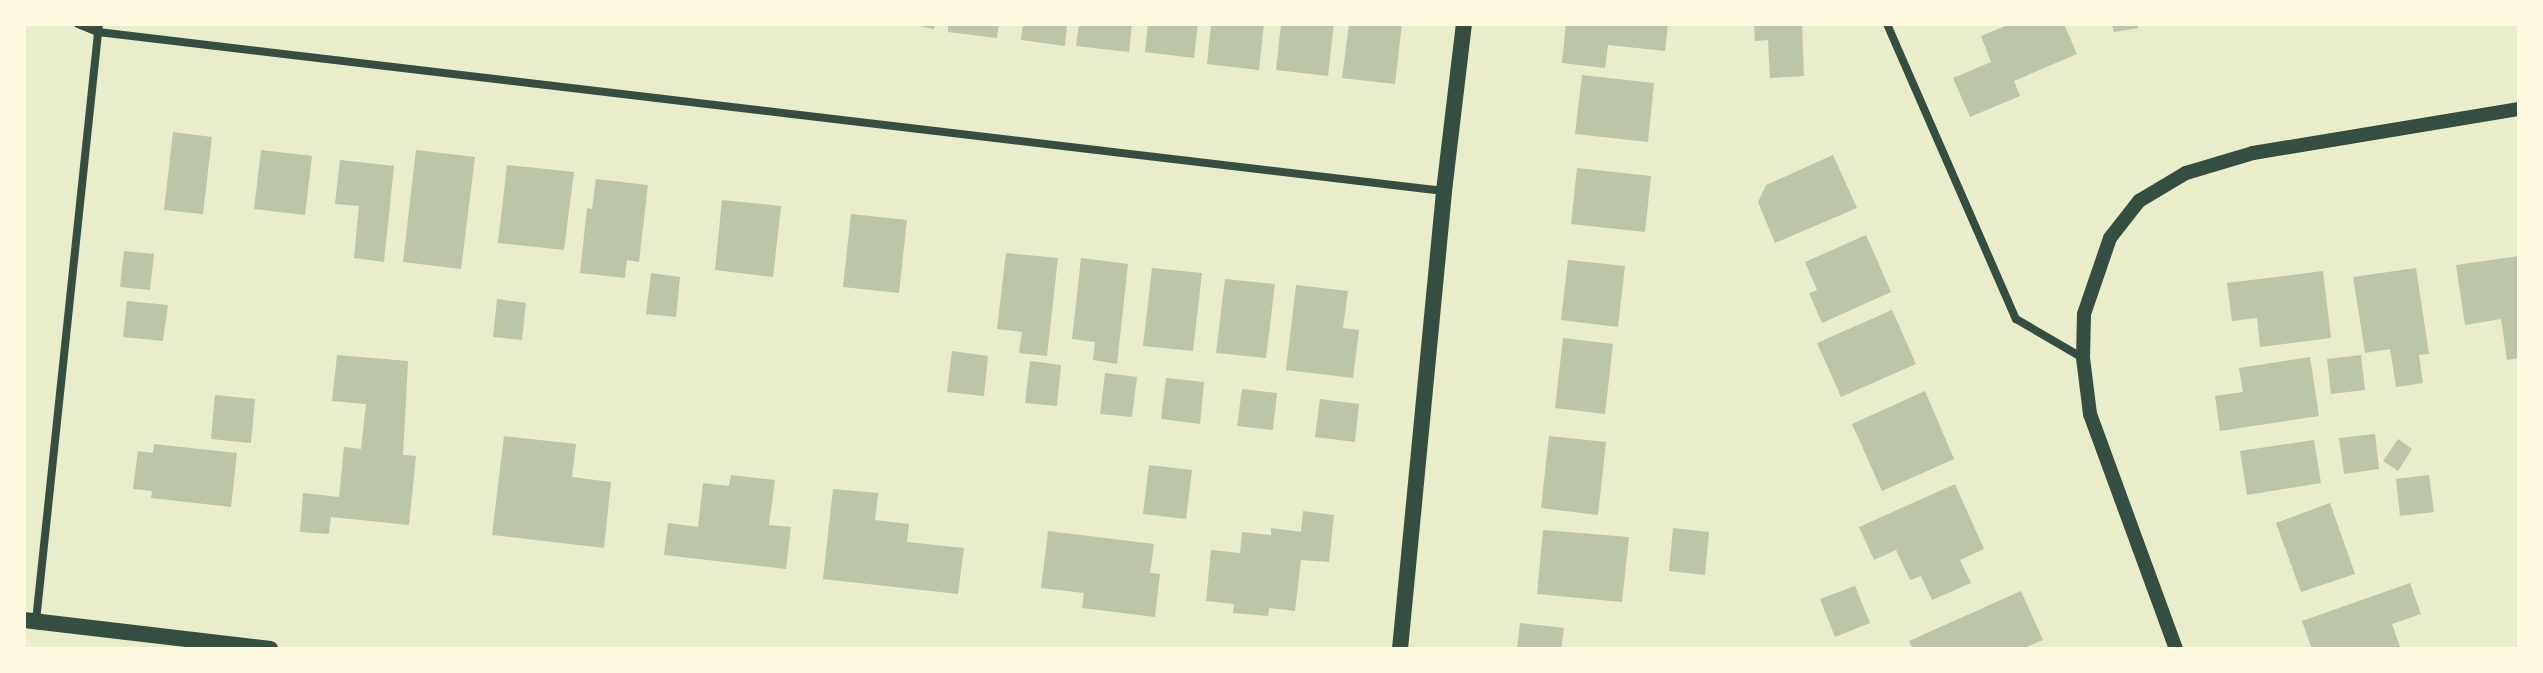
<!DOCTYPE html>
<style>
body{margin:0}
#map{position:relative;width:2543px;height:673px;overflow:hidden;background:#e9edc9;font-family:"Golos Text",sans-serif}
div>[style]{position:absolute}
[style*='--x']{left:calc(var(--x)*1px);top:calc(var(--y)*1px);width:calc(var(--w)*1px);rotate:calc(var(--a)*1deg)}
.building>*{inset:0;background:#bcc5a7}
.minor>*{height:8px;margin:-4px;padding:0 4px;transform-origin:4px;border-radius:4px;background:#344e41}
.tertiary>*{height:14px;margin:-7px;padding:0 7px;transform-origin:7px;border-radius:7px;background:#344e41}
.secondary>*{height:16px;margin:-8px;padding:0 8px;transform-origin:8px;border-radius:8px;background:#344e41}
span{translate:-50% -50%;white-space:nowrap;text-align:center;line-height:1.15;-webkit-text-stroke:8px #fefae0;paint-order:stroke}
.frame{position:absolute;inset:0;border:26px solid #fefae0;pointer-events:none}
</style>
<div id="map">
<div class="building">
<div style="clip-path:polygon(909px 24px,935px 24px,934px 29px)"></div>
<div style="clip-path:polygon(948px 24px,999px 24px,997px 38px,948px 32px)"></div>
<div style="clip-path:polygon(1023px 24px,1067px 24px,1065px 46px,1021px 40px)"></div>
<div style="clip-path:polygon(1079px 24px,1132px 24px,1129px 52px,1076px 46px)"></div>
<div style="clip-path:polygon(1148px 24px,1198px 24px,1194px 58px,1145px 52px)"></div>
<div style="clip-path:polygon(1211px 24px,1264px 24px,1259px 70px,1207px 64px)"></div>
<div style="clip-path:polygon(1281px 24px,1334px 24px,1328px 76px,1276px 70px)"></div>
<div style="clip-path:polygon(1349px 24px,1402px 24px,1395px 84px,1342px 78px)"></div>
<div style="clip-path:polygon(1566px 24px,1668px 24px,1665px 51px,1608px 45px,1605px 68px,1562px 63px)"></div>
<div style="clip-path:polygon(1754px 24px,1802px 24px,1804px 76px,1770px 78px,1768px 40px,1755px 41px)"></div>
<div style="clip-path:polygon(2010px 24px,2064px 24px,2077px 54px,2014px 81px,2020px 96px,1970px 117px,1953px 78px,1991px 62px,1981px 36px)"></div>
<div style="clip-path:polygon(2112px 24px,2138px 24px,2138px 28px,2114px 32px)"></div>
<div style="clip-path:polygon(1582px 75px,1654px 83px,1648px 142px,1575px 134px)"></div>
<div style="clip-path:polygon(173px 132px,212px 137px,203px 214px,164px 210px)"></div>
<div style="clip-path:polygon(261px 150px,312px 156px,305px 215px,254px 209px)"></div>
<div style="clip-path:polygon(416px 150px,475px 157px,461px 269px,403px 262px)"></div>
<div style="clip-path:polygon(1833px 155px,1857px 208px,1775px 243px,1758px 202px,1766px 185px)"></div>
<div style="clip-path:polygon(340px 160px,394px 166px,384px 262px,354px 258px,359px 206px,335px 204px)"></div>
<div style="clip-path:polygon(507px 165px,574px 172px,564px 250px,498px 243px)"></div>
<div style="clip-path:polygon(1577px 168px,1651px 176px,1645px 232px,1571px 224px)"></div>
<div style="clip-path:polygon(596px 179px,648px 185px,639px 262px,627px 260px,625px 278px,580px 273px,587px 208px,592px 209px)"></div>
<div style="clip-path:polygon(722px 200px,781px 206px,773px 277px,715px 270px)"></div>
<div style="clip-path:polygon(851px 214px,907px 220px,899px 293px,843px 287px)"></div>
<div style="clip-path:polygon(1866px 235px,1891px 292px,1822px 323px,1809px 293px,1817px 290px,1805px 262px)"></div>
<div style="clip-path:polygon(124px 251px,154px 254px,150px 290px,120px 287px)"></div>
<div style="clip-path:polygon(1006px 253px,1058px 258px,1047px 356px,1019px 353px,1022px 332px,997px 329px)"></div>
<div style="clip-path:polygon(2519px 256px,2519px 358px,2507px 360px,2501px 319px,2465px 325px,2456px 265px)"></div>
<div style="clip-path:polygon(1081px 258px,1128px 264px,1117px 364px,1093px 360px,1095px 342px,1072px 339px)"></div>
<div style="clip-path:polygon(1568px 260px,1625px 266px,1618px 327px,1561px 320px)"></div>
<div style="clip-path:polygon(1152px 268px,1202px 273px,1193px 351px,1143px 346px)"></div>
<div style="clip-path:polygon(2416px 268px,2429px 354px,2419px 355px,2423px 383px,2396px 387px,2390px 349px,2365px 353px,2353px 277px)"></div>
<div style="clip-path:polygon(2323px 271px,2331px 338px,2260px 347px,2257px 318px,2232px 321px,2227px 283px)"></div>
<div style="clip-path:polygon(651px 273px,680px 277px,676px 317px,646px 314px)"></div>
<div style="clip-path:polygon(1225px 279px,1275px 284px,1266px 358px,1216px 353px)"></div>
<div style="clip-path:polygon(1296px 285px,1348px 291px,1343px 328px,1359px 330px,1353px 378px,1286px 370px)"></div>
<div style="clip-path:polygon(497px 299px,526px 303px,522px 340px,493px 337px)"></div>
<div style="clip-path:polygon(127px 301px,168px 305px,163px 341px,123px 337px)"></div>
<div style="clip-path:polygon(1892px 310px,1916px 364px,1841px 397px,1817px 343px)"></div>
<div style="clip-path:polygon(1563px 338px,1613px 344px,1605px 414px,1555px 408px)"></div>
<div style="clip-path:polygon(952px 351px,988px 356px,984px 396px,947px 392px)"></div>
<div style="clip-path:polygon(337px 355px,408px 361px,403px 455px,416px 456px,409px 525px,331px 517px,329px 534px,300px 532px,303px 493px,339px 497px,344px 447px,361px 449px,366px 404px,332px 401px)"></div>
<div style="clip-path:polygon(2361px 355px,2365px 390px,2331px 394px,2327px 359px)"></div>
<div style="clip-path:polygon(2310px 357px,2319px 416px,2220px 431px,2215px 396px,2243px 392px,2239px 368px)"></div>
<div style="clip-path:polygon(1030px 361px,1061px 365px,1057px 406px,1025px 403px)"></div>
<div style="clip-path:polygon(1105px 373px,1137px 377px,1132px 417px,1100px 414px)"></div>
<div style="clip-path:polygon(1166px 378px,1204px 382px,1200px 424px,1161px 419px)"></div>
<div style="clip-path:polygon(1242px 389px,1277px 393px,1273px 430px,1237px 426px)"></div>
<div style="clip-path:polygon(1925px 391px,1954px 459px,1882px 491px,1852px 424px)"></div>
<div style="clip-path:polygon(215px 395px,255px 399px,251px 443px,211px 439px)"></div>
<div style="clip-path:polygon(1320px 399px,1359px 404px,1355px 442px,1315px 437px)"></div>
<div style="clip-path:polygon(2375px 434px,2379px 469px,2344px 474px,2339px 438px)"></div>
<div style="clip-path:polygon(504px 436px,576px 444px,572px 477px,611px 482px,604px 548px,492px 535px)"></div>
<div style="clip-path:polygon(1549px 436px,1606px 442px,1598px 515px,1541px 508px)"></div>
<div style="clip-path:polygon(2398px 439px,2412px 449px,2398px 471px,2383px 461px)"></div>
<div style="clip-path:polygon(2314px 440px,2321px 483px,2247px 495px,2240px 451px)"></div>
<div style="clip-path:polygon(154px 444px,237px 453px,231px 507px,151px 498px,152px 491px,133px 489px,138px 451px,153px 453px)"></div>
<div style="clip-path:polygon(1149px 465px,1192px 470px,1186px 519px,1143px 514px)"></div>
<div style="clip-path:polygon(731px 475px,775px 480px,769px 525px,791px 527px,786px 569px,664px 555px,668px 523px,698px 527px,703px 483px,729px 486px)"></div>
<div style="clip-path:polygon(2429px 475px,2434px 512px,2400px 516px,2396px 479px)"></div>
<div style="clip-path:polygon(1955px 484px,1984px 549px,1960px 560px,1971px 583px,1932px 600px,1921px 576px,1910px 580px,1896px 550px,1874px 560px,1859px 527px)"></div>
<div style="clip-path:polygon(833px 489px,878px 493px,875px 520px,909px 524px,907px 542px,964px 548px,958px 594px,823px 579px)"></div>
<div style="clip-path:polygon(2330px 503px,2355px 574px,2301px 592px,2276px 523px)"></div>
<div style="clip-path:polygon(1303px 511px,1334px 515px,1329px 562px,1301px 560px,1295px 611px,1269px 608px,1268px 616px,1233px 613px,1234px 604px,1206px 601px,1211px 550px,1240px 553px,1242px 532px,1271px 535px,1271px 528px,1301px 532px)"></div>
<div style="clip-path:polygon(1673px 528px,1709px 532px,1705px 575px,1669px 571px)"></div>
<div style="clip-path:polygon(1543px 530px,1629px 537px,1622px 602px,1537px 594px)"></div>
<div style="clip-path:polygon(1048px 531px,1154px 544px,1150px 573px,1160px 574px,1155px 617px,1082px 608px,1084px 593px,1041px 588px)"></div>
<div style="clip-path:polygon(2410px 583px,2421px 614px,2392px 624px,2400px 647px,2312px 649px,2302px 621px)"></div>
<div style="clip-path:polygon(1855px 586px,1870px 623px,1835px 637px,1820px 599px)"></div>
<div style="clip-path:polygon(2021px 591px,2043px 640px,2022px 649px,1913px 649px,1909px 641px)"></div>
<div style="clip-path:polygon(1520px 623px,1564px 628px,1561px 649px,1517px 649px)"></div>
</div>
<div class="minor">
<div style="--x:78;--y:24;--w:22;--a:22"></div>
<div style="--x:98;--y:32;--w:1355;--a:6.74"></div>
<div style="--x:1887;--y:24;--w:322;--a:66.4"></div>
<div style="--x:2016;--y:319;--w:78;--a:30.2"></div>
<div style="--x:36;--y:621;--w:600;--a:-83.98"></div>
</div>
<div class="tertiary">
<div style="--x:2176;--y:649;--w:250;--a:-110.1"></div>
<div style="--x:2090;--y:414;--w:56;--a:-97.1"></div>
<div style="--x:2083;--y:358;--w:44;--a:-88.7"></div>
<div style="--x:2084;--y:314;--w:80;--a:-71.1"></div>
<div style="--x:2110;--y:238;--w:47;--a:-51.9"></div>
<div style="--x:2139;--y:201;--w:55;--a:-30.8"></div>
<div style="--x:2186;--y:173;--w:70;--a:-16.6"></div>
<div style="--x:2253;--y:153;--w:270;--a:-9.4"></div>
</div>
<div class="secondary">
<div style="--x:24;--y:620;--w:248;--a:6.7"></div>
<div style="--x:1400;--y:649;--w:460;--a:-84.5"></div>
<div style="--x:1444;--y:191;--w:168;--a:-83.2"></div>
</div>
<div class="frame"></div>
</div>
